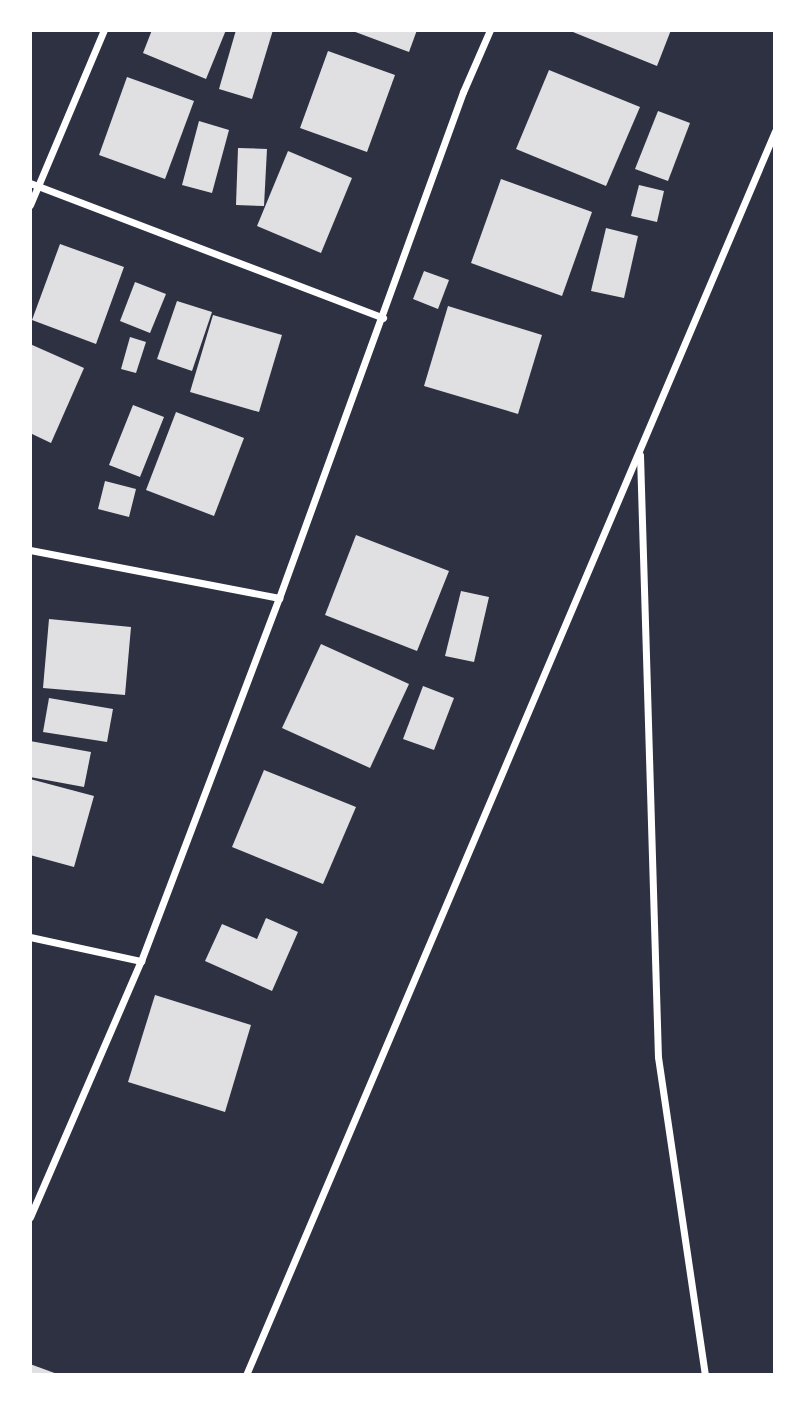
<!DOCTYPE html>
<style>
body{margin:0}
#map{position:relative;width:805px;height:1405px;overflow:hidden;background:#2d3142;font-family:"Asap Condensed",sans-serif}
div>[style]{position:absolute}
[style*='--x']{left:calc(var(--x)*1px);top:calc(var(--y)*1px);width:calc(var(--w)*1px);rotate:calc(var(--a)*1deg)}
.building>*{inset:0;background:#e0e0e3}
.minor>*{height:7px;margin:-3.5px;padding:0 3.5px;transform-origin:3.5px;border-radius:3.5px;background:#fff}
span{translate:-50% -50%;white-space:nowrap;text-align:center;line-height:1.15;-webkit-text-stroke:5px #fff;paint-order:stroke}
.frame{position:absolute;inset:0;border:32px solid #fff;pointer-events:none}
</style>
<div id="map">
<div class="building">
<div style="clip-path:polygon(152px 30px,226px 30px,206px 79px,143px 53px)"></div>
<div style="clip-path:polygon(236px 30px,273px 30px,252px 99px,219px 89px)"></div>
<div style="clip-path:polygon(350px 30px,417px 30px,409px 52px)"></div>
<div style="clip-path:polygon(568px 30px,671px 30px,657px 66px)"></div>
<div style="clip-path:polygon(328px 51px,395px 75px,367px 152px,300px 128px)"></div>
<div style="clip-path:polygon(549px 70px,640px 107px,606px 186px,516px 149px)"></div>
<div style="clip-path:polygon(127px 77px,194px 101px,165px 179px,99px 155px)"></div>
<div style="clip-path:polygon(658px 111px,690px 123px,668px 181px,635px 169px)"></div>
<div style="clip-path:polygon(199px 121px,229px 130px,212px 193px,182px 185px)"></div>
<div style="clip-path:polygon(238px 148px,267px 149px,264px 206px,236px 205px)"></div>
<div style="clip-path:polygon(288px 151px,352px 178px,321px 253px,257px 226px)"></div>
<div style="clip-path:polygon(501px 179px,592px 212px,562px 296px,471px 263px)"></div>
<div style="clip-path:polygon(639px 185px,664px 191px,657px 222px,631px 216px)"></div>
<div style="clip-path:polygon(606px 228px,638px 236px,624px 298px,591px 291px)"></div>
<div style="clip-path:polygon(60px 244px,124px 267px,96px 344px,32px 320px)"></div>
<div style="clip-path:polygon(424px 271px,449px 280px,438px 309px,413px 299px)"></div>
<div style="clip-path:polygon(135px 282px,166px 294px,150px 333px,120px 321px)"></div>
<div style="clip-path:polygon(177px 301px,212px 312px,192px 371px,157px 359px)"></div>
<div style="clip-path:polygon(448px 306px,542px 335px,518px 414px,424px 386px)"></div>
<div style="clip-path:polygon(213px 315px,282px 335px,259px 412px,190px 392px)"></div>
<div style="clip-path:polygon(130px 337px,146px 342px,136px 373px,121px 369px)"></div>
<div style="clip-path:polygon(30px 344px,84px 368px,51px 443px,30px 433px)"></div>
<div style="clip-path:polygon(133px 405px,164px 417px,140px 477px,109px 465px)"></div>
<div style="clip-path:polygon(176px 412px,244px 438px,214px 516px,146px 490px)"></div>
<div style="clip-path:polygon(105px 481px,136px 489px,129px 517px,98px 509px)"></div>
<div style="clip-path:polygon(356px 535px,449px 571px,417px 651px,325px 615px)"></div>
<div style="clip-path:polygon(461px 591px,489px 597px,474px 662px,445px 656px)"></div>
<div style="clip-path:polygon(49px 619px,131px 627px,125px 695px,43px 688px)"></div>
<div style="clip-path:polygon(321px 644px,409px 684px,370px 768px,282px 728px)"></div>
<div style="clip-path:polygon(423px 686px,454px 698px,434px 750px,403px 739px)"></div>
<div style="clip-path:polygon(49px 698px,113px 709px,107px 742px,43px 732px)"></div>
<div style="clip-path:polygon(30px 741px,91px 752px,84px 787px,30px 777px)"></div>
<div style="clip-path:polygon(264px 770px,356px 807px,323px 884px,232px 847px)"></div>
<div style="clip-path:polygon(30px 779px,94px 796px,74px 867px,30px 855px)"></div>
<div style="clip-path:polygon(266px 918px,298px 932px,272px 991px,205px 961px,222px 924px,257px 939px)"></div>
<div style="clip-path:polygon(155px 995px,251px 1025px,225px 1112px,128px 1082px)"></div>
<div style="clip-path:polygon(30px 1364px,60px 1375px,30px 1375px)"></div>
</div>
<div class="minor">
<div style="--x:30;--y:183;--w:378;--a:20.9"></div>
<div style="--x:30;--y:205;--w:190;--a:-67.1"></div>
<div style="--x:640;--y:455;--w:602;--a:88.29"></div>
<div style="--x:658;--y:1057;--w:321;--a:81.6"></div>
<div style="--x:30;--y:550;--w:254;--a:10.9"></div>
<div style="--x:30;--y:937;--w:114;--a:12.2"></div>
<div style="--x:30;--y:1217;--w:279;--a:-66.6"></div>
<div style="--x:141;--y:961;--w:388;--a:-69.2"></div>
<div style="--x:279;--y:598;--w:538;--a:-70.02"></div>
<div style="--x:463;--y:92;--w:68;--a:-66.5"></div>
<div style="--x:246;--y:1375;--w:1352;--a:-66.96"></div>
</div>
<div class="frame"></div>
</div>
